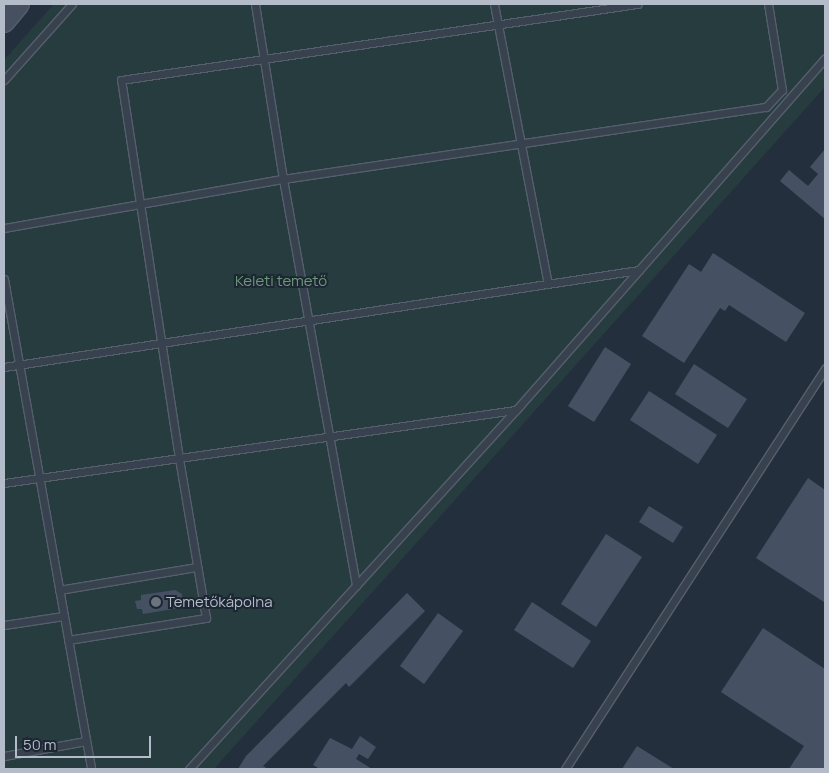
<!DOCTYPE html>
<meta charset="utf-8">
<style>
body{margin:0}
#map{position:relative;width:829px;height:773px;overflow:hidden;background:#242f3e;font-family:Manrope,sans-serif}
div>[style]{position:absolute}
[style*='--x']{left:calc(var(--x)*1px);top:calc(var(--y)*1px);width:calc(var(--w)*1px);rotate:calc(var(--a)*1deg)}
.green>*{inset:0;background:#263c3f}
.building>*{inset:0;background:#455162}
.roads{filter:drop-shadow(1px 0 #565f6c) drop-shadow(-1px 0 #565f6c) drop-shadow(0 1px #565f6c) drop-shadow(0 -1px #565f6c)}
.lane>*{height:7px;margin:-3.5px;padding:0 3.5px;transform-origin:3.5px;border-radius:3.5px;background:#38414e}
.secondary>*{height:20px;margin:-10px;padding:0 10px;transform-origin:10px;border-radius:10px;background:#465061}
.dots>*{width:14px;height:14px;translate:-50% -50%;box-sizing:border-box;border:2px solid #1d2633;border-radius:50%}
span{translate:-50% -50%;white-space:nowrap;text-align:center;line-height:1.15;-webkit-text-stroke:4px #1d2633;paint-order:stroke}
.park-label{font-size:15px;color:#6b9a76}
.poi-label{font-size:15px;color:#b4bcc9}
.left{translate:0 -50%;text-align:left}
.frame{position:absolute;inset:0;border:5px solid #b4bcc9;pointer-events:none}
.scale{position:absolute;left:15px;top:736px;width:136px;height:22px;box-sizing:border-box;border:2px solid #b4bcc9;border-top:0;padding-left:6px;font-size:15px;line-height:18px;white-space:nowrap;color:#b4bcc9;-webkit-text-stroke:4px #1d2633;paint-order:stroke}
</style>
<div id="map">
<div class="green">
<div style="clip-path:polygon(54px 4px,825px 4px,825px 87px,214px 769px,4px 769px,4px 60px)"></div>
</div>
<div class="building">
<div style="clip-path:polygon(825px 149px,825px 219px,780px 181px,789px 170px,808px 186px,818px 174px,810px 167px)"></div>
<div style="clip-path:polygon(713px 253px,805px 313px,786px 342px,729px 305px,725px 311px,720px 308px,684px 363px,642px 336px,689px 264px,701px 272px)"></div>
<div style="clip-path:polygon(605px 347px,631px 364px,594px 422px,568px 406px)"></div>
<div style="clip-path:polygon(694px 364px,747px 399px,728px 428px,675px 394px)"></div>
<div style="clip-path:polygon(649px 391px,717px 435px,698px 464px,630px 420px)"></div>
<div style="clip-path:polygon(808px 478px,825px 490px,824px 602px,756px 558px)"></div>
<div style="clip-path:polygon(649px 506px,683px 527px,673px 543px,639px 522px)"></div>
<div style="clip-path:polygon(606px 534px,642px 557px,596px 627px,561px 604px)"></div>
<div style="clip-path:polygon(175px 590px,182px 594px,183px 602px,179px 608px,143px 614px,142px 609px,137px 609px,135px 601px,141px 600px,141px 595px)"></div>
<div style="clip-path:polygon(407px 593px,425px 611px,349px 687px,346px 683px,263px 766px,268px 769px,238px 769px,246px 756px)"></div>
<div style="clip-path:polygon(532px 602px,591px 641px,573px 668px,514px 630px)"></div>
<div style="clip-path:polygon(438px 613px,463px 631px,424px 684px,400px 666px)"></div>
<div style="clip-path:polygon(763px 628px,825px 669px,825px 769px,789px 769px,804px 746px,721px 692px)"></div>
<div style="clip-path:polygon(360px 736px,376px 747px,368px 759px,359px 754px,356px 759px,372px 769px,320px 769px,313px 765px,330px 738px,352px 749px)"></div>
<div style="clip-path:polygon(637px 746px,674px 769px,622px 769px)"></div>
</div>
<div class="roads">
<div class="lane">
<div style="--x:255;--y:4;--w:177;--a:80.9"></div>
<div style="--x:283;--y:179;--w:413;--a:79.8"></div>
<div style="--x:494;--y:4;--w:285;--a:79.1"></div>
<div style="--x:4;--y:80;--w:102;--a:-48.2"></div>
<div style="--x:4;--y:228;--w:283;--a:-10"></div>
<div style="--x:283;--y:179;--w:488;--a:-8.5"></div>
<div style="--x:766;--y:107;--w:23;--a:-47"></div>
<div style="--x:782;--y:90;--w:87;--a:-99.2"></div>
<div style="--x:4;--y:279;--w:498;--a:79.9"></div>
<div style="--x:4;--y:367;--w:642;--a:-8.69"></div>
<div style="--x:4;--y:483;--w:516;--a:-8.13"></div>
<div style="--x:59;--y:590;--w:140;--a:-9.5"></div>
<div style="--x:4;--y:625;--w:60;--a:-8.7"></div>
<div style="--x:68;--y:640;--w:140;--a:-9.1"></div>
<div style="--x:206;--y:618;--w:162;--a:-99.6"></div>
<div style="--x:179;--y:458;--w:382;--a:-98.7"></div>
<div style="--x:121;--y:80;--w:522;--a:-8.38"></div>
<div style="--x:4;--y:756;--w:83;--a:-10.4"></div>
<div style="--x:189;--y:769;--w:486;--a:-47.7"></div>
<div style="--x:516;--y:410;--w:468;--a:-48.7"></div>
<div style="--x:565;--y:769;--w:478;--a:-57"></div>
</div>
<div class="secondary">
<div style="--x:4;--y:22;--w:23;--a:-50"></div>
</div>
</div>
<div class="dots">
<div style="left:156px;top:602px;background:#6b7280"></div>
</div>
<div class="park-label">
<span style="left:281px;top:281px">Keleti temető</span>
</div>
<div class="poi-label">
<span class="left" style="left:166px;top:602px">Temetőkápolna</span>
</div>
<div class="frame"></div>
<div class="scale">50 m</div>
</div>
